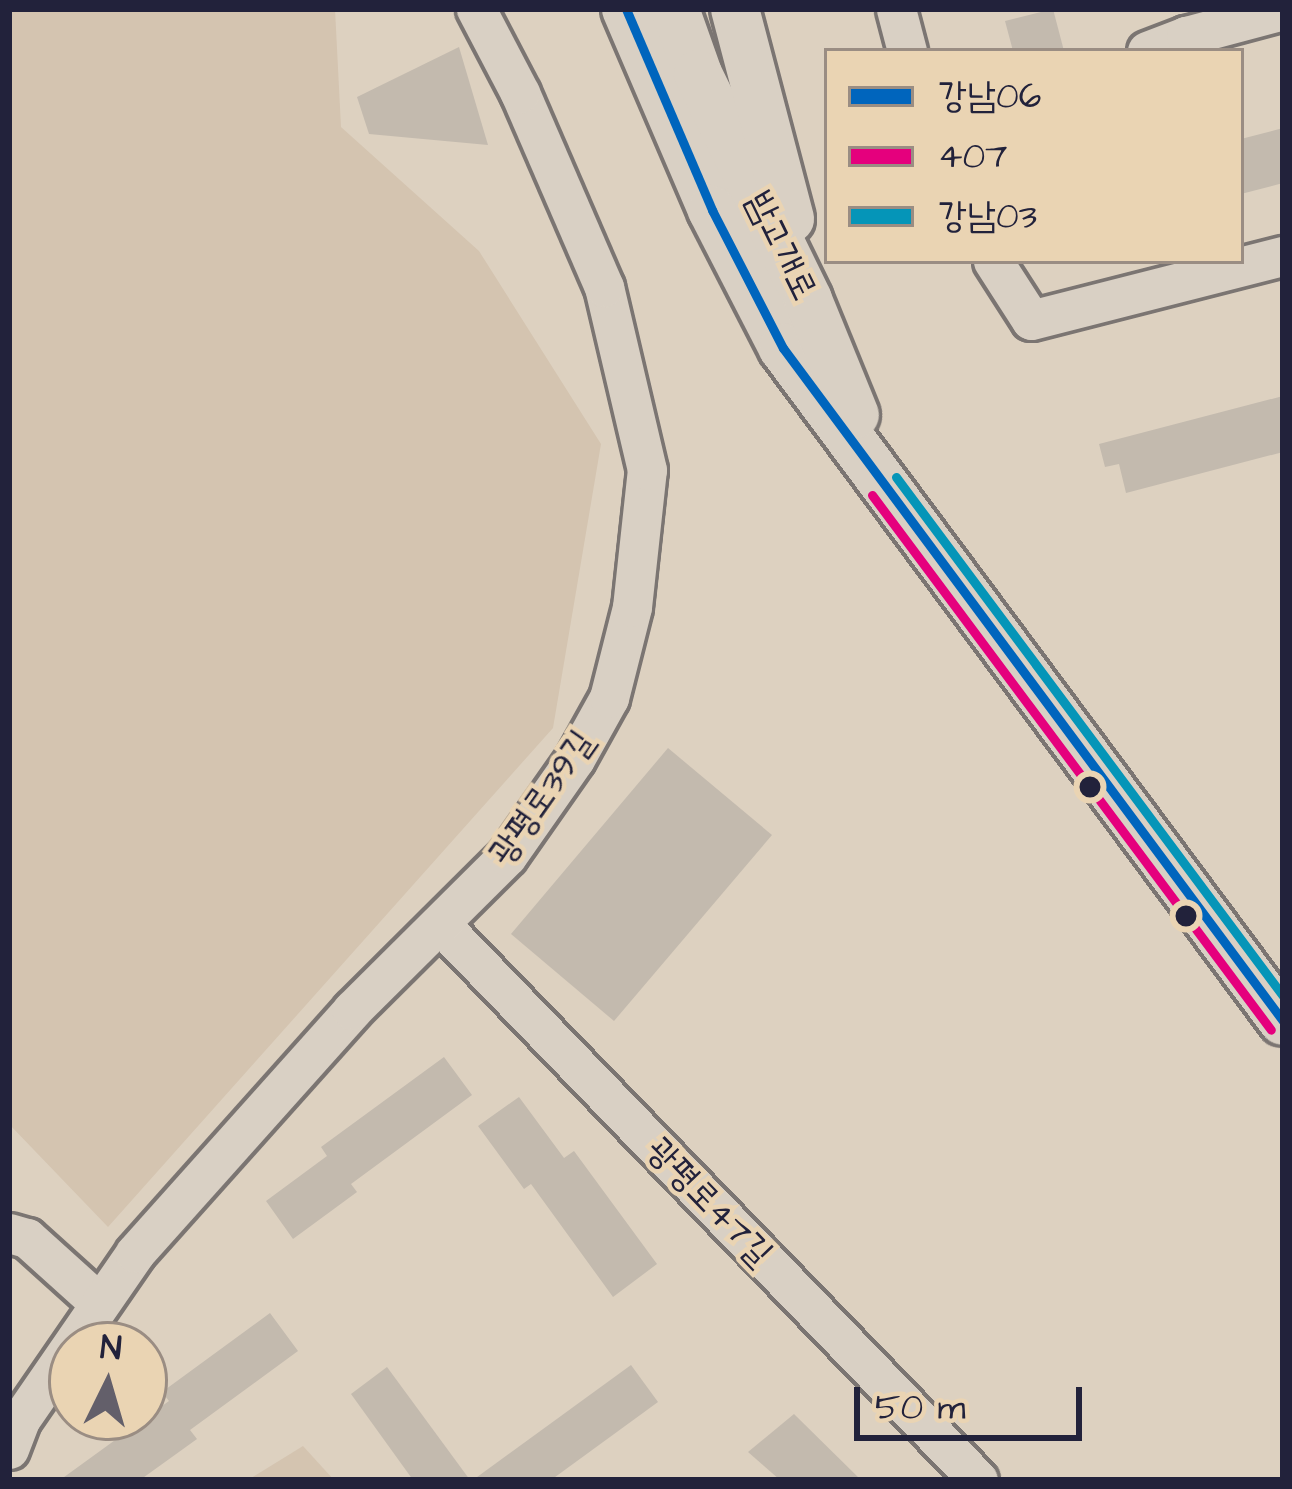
<!DOCTYPE html>
<meta charset="utf-8">
<style>
body{margin:0}
#map{position:relative;width:1292px;height:1489px;overflow:hidden;background:#ddd1c0;font-family:"Architects Daughter","Poor Story",sans-serif}
div>[style]{position:absolute}
[style*='--x']{left:calc(var(--x)*1px);top:calc(var(--y)*1px);width:calc(var(--w)*1px);rotate:calc(var(--a)*1deg)}
.green>*{inset:0;background:#d4c4b0}
.building>*{inset:0;background:#c3baae}
.roads{filter:drop-shadow(3px 0 #7b7572) drop-shadow(-3px 0 #7b7572) drop-shadow(0 3px #7b7572) drop-shadow(0 -3px #7b7572)}
.minor>*{height:39px;margin:-19.5px;padding:0 19.5px;transform-origin:19.5px;border-radius:19.5px;background:#d9d0c4}
.major>*{height:48px;margin:-24px;padding:0 24px;transform-origin:24px;border-radius:24px;background:#d9d0c4}
.bus-1>*{height:9px;margin:-4.5px;padding:0 4.5px;transform-origin:4.5px;border-radius:4.5px;background:#0065bd}
.bus-2>*{height:9px;margin:-4.5px;padding:0 4.5px;transform-origin:4.5px;border-radius:4.5px;background:#e5007d}
.bus-3>*{height:9px;margin:-4.5px;padding:0 4.5px;transform-origin:4.5px;border-radius:4.5px;background:#0595b8}
.dots>*{width:33px;height:33px;translate:-50% -50%;box-sizing:border-box;border:6px solid #ead4b3;border-radius:50%}
span{translate:-50% -50%;white-space:nowrap;text-align:center;line-height:1.15;-webkit-text-stroke:9px #ead4b3;paint-order:stroke}
.street-label{font-size:36px;color:#22223b}
.frame{position:absolute;inset:0;border:12px solid #22223b;pointer-events:none}
.legend{position:absolute;left:824px;top:48px;width:420px;height:216px;box-sizing:border-box;background:#ead4b3;border:3px solid #9a8d83;margin:0;padding:15px 21px;list-style:none;font-size:36px;color:#22223b}
.legend li{display:flex;align-items:center;gap:24px;height:60px}
.legend b{width:60px;border:3px solid #9a8d83}
.north{position:absolute;left:48px;top:1321px;width:120px;height:120px;box-sizing:border-box;background:#ead4b3;border:3px solid #9a8d83;border-radius:50%;rotate:5deg;font-size:33px;font-weight:700;line-height:48px;text-align:center;color:#22223b}
.north::after{content:'';display:block;margin:auto;width:42px;height:54px;background:#635f6a;clip-path:polygon(50% 0,100% 100%,50% 72%,0 100%)}
.scale{position:absolute;left:854px;top:1387px;width:228px;height:54px;box-sizing:border-box;border:6px solid #22223b;border-top:0;padding-left:15px;font-size:36px;line-height:42px;white-space:nowrap;color:#22223b;-webkit-text-stroke:9px #ead4b3;paint-order:stroke}
</style>
<div id="map">
<div class="green">
<div style="clip-path:polygon(9px 9px,335px 9px,341px 127px,479px 251px,601px 444px,553px 728px,108px 1227px,9px 1124px)"></div>
<div style="clip-path:polygon(303px 1446px,334px 1480px,248px 1480px)"></div>
</div>
<div class="building">
<div style="clip-path:polygon(1053px 9px,1064px 51px,1013px 51px,1005px 21px)"></div>
<div style="clip-path:polygon(459px 47px,488px 145px,369px 134px,357px 97px)"></div>
<div style="clip-path:polygon(1283px 128px,1283px 183px,1241px 194px,1241px 139px)"></div>
<div style="clip-path:polygon(1283px 396px,1283px 452px,1126px 493px,1119px 464px,1105px 467px,1099px 444px)"></div>
<div style="clip-path:polygon(668px 748px,772px 835px,614px 1021px,511px 934px)"></div>
<div style="clip-path:polygon(444px 1057px,472px 1095px,351px 1184px,357px 1192px,293px 1239px,266px 1201px,327px 1156px,321px 1147px)"></div>
<div style="clip-path:polygon(519px 1097px,564px 1158px,574px 1151px,657px 1264px,613px 1297px,531px 1184px,524px 1189px,478px 1126px)"></div>
<div style="clip-path:polygon(270px 1313px,298px 1351px,190px 1430px,197px 1439px,140px 1480px,60px 1480px,169px 1401px,162px 1392px)"></div>
<div style="clip-path:polygon(631px 1365px,658px 1402px,551px 1480px,473px 1480px)"></div>
<div style="clip-path:polygon(387px 1367px,470px 1480px,413px 1480px,351px 1394px)"></div>
<div style="clip-path:polygon(794px 1414px,861px 1480px,780px 1480px,748px 1452px)"></div>
</div>
<div class="roads">
<div class="minor">
<div style="--x:896;--y:9;--w:43;--a:75.3"></div>
<div style="--x:1147;--y:51;--w:42;--a:-21"></div>
<div style="--x:1191;--y:51;--w:16;--a:-108"></div>
<div style="--x:1186;--y:36;--w:100;--a:-15"></div>
<div style="--x:993;--y:261;--w:70;--a:57.2"></div>
<div style="--x:1031;--y:320;--w:260;--a:-14.3"></div>
<div style="--x:441;--y:925;--w:772;--a:45.94"></div>
<div style="--x:9;--y:1233;--w:19;--a:16"></div>
<div style="--x:27;--y:1238;--w:94;--a:42"></div>
<div style="--x:9;--y:1449;--w:31;--a:-69"></div>
<div style="--x:20;--y:1420;--w:203;--a:-55.4"></div>
<div style="--x:135;--y:1253;--w:326;--a:-48.2"></div>
<div style="--x:352;--y:1010;--w:218;--a:-44.8"></div>
<div style="--x:507;--y:856;--w:118;--a:-55"></div>
<div style="--x:575;--y:759;--w:70;--a:-60.9"></div>
<div style="--x:609;--y:698;--w:94;--a:-75.8"></div>
<div style="--x:632;--y:607;--w:138;--a:-83.8"></div>
<div style="--x:647;--y:470;--w:188;--a:-103.2"></div>
<div style="--x:604;--y:287;--w:211;--a:-113.4"></div>
<div style="--x:520;--y:93;--w:95;--a:-117.6"></div>
</div>
<div class="major">
<div style="--x:626;--y:9;--w:219;--a:66.8"></div>
<div style="--x:712;--y:210;--w:155;--a:62.8"></div>
<div style="--x:783;--y:348;--w:838;--a:53.39"></div>
<div style="--x:675;--y:9;--w:69;--a:70.5"></div>
<div style="--x:698;--y:74;--w:251;--a:64"></div>
<div style="--x:808;--y:300;--w:124;--a:67.8"></div>
<div style="--x:735;--y:9;--w:217;--a:75.3"></div>
</div>
</div>
<div class="bus-1">
<div style="--x:626;--y:9;--w:219;--a:66.8"></div>
<div style="--x:712;--y:210;--w:155;--a:62.8"></div>
<div style="--x:783;--y:348;--w:838;--a:53.39"></div>
</div>
<div class="bus-2">
<div style="--x:872;--y:495;--w:667;--a:53.28"></div>
</div>
<div class="bus-3">
<div style="--x:896;--y:477;--w:647;--a:53.29"></div>
</div>
<div class="dots">
<div style="left:1090px;top:787px;background:#22223b"></div>
<div style="left:1186px;top:916px;background:#22223b"></div>
</div>
<div class="street-label">
<span style="left:781px;top:246px;rotate:64deg">밤고개로</span>
<span style="left:542px;top:798px;rotate:-55deg">광평로39길</span>
<span style="left:709px;top:1202px;rotate:46deg">광평로47길</span>
</div>
<div class="frame"></div>
<ul class="legend">
<li><b style="height:15px;background:#0065bd"></b>강남06</li>
<li><b style="height:15px;background:#e5007d"></b>407</li>
<li><b style="height:15px;background:#0595b8"></b>강남03</li>
</ul>
<div class="north">N</div>
<div class="scale">50 m</div>
</div>
